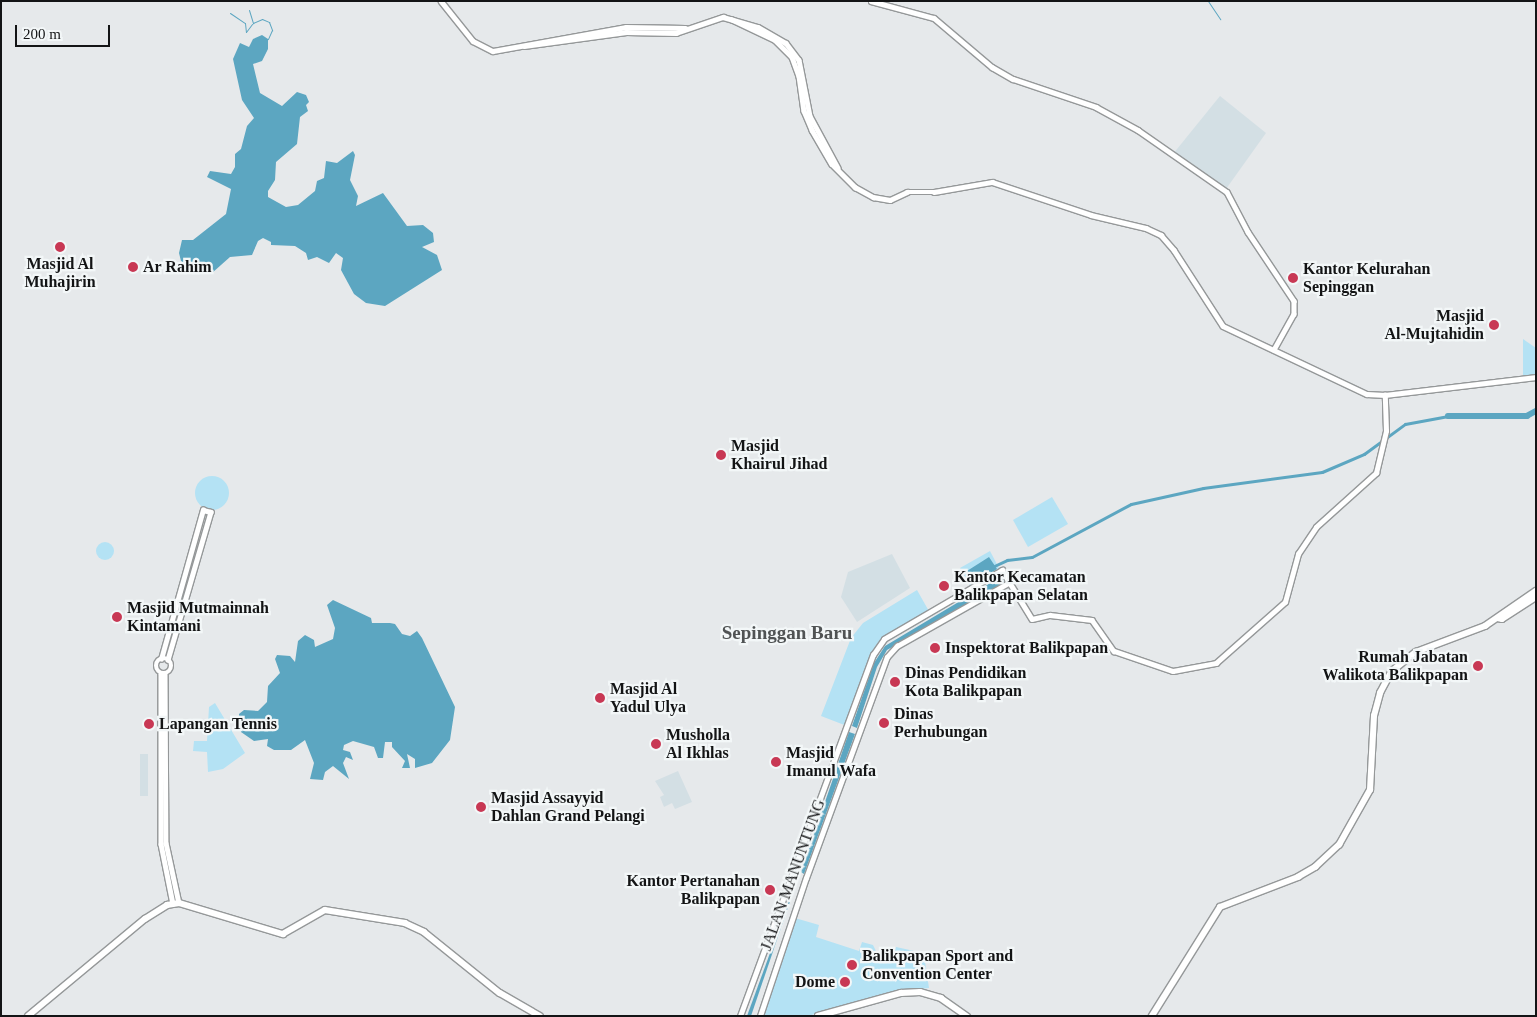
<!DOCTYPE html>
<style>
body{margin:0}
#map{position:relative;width:1537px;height:1017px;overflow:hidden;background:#e6e9eb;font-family:"Times New Roman",serif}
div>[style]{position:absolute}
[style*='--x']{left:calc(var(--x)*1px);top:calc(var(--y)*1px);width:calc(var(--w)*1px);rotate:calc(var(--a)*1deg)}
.built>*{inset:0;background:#d3dfe4}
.green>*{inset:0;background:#b4e2f4}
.round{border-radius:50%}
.water>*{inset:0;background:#5ca6c1}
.stream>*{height:1px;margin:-0.5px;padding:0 0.5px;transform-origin:0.5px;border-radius:0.5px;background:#5ca6c1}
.canal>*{height:3px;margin:-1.5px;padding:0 1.5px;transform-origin:1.5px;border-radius:1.5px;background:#5ca6c1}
.river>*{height:5.5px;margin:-2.75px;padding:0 2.75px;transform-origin:2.75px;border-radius:2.75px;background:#5ca6c1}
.roads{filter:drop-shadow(1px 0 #959899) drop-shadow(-1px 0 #959899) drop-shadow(0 1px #959899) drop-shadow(0 -1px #959899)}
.secondary>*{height:4.5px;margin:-2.25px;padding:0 2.25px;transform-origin:2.25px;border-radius:2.25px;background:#fff}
.secondary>.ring{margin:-2.25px;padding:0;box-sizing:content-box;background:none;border:4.5px solid #fff;border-radius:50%}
.highway>*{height:5.5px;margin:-2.75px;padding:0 2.75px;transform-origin:2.75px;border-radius:2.75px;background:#fff}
.dots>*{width:14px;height:14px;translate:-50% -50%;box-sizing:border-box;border:2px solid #f3f7f8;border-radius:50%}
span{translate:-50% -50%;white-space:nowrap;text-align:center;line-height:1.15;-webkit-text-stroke:4.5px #f3f7f8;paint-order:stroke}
.poi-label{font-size:16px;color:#131415;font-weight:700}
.left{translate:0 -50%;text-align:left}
.right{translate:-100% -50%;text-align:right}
.street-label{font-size:16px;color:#131415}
.quarter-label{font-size:19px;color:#505354;font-weight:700}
.frame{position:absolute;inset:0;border:2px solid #131415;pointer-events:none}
.scale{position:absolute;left:15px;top:25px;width:95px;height:22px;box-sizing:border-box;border:2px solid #131415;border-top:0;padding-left:6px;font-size:15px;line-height:18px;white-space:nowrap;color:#131415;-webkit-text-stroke:4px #f3f7f8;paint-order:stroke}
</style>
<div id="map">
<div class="built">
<div style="clip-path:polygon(1220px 96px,1266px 133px,1226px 189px,1173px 154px)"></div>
<div style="clip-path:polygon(892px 554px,910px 588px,857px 622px,841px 597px,848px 572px)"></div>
<div style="clip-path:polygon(140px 754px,148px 754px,148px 796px,140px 796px)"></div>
<div style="clip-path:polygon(678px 771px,692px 802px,675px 809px,672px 803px,664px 807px,660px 797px,664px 795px,655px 781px)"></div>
</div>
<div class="green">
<div style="clip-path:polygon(1523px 339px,1536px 348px,1536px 375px,1523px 377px)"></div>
<div class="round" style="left:195px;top:476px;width:34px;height:34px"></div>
<div style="clip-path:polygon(1052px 497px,1068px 524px,1028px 547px,1013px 520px)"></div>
<div class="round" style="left:96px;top:542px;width:18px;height:18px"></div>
<div style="clip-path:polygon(990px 551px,1001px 572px,972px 589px,960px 568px)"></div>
<div style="clip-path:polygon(917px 590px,930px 613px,878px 646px,847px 726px,821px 716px,851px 638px,863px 623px)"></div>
<div style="clip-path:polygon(215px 703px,245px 753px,223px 769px,208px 772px,207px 752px,193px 751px,194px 741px,207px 741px,209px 707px)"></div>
<div style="clip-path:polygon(795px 918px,819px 925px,816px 937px,859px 951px,862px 942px,873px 945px,877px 953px,893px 957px,896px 947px,919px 952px,925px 962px,929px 988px,890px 992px,808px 1016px,763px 1016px)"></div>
</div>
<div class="water">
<div style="clip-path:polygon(262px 35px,268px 39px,268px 49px,262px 61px,253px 64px,260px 93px,282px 106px,297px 92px,306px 95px,309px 102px,306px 105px,308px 111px,300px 117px,297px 144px,276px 162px,275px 180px,268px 191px,268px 197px,286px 207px,298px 205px,315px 191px,317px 181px,324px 178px,326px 161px,337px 163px,353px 151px,355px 155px,350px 180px,358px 196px,356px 206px,383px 193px,407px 226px,423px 225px,433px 233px,434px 242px,422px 247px,437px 255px,442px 270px,385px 306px,366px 303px,354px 294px,341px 270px,343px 258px,336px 253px,329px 263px,317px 257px,308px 260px,306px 253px,295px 246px,271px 245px,271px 242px,263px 238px,258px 241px,252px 255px,230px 257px,212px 273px,198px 272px,181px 261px,179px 253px,182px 240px,193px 240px,226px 214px,231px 189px,207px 177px,210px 171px,231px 174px,235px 167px,235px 154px,241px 149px,247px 126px,254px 118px,242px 100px,233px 59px,240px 43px,249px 47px,253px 39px)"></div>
<div style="clip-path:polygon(989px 557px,997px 569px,988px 575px,985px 570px,986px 576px,982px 579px,967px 571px)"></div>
<div style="clip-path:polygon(1002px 576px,1005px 583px,887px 650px,877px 667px,857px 728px,852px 726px,874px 663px,885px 646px)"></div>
<div style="clip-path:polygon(333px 600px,371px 618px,372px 623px,390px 623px,395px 624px,402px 634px,410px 636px,417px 631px,422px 638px,455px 707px,450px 740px,432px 763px,415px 768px,415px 759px,407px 754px,410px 768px,402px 768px,405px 761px,392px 747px,392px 742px,385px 742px,383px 758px,378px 758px,374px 747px,353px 741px,344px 745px,343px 750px,350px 752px,353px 760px,346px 757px,343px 763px,349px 779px,333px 766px,325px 772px,323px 780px,310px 779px,314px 763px,305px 740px,291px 750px,274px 750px,267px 746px,268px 739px,254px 741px,241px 732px,239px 714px,244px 710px,258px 711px,267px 702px,268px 686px,280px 673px,275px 659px,277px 655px,290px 656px,295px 662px,298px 641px,305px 635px,314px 640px,315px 647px,333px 639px,335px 628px,327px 605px)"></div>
<div style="clip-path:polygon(849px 732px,855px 734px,804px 874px,801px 872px)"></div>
<div style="clip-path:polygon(797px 881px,751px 1016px,747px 1016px,796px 882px)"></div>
</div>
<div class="stream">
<div style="--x:1208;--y:1;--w:22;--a:56"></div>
<div style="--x:249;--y:10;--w:14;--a:73"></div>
<div style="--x:253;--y:23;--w:10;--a:-24"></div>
<div style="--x:262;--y:19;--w:8;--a:23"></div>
<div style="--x:269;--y:22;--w:9;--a:69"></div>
<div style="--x:272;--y:30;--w:10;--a:114"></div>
<div style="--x:230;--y:13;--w:18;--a:34"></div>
<div style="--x:245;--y:23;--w:9;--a:84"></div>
<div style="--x:246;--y:32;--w:10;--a:-53"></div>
</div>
<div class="canal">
<div style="--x:992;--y:567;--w:17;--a:-25"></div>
<div style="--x:1007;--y:560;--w:25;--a:-7"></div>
<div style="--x:1032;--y:557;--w:112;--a:-28.2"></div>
<div style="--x:1131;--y:504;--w:74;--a:-12.5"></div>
<div style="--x:1203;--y:488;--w:120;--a:-7.7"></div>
<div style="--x:1322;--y:472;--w:46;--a:-23.2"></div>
<div style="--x:1364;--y:454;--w:51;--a:-36.2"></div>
<div style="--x:1405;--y:424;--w:44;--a:-10.5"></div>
</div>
<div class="river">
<div style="--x:1448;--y:416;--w:79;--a:0"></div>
<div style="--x:1527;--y:416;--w:10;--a:-29"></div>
</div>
<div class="roads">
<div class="secondary">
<div style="--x:441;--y:1;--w:51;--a:51.3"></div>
<div style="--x:473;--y:41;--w:22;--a:27"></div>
<div style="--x:493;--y:51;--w:135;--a:-10.2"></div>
<div style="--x:626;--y:27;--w:59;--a:1"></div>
<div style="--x:871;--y:1;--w:65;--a:15.1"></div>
<div style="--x:934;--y:18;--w:76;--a:40.2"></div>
<div style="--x:992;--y:67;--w:24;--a:30"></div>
<div style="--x:1013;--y:79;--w:88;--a:18.6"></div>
<div style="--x:1096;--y:107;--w:48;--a:28.7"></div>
<div style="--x:1138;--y:130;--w:108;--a:34.9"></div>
<div style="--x:1227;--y:192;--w:45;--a:62.3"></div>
<div style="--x:1248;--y:232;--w:83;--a:56.3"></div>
<div style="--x:1294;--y:301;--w:13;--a:90"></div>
<div style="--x:1294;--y:314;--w:41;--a:119.1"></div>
<div style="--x:731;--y:19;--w:49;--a:25.5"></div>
<div style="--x:775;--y:40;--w:24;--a:45"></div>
<div style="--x:792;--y:57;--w:20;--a:70"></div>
<div style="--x:799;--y:76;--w:35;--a:82"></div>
<div style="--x:804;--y:111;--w:21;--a:67"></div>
<div style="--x:812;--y:130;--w:39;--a:60"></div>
<div style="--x:832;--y:164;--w:33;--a:45"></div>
<div style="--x:855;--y:187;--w:21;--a:29"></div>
<div style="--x:873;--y:197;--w:17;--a:10"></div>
<div style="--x:890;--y:200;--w:19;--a:-25"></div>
<div style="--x:907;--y:192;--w:27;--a:0"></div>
<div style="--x:934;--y:192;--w:59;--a:-9.8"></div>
<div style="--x:992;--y:182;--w:104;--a:18.4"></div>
<div style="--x:1091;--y:215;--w:57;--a:13.3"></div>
<div style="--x:1146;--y:228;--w:17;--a:25"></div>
<div style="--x:1161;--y:235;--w:20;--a:49"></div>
<div style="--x:1174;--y:250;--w:90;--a:57.2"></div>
<div style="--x:1223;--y:326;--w:159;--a:25.3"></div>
<div style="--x:1367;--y:394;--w:18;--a:3"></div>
<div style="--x:1385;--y:395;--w:152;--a:-6.8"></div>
<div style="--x:524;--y:46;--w:103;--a:-7.8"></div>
<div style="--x:626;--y:32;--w:50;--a:1.1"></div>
<div style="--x:676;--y:33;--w:50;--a:-18.8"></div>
<div style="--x:723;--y:17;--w:36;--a:16"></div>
<div style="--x:758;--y:27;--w:32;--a:30"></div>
<div style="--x:786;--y:43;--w:21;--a:53"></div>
<div style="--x:799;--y:60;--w:57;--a:78.9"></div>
<div style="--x:810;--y:116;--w:59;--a:61.7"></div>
<div class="ring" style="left:156px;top:658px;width:11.5px;height:11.5px"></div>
<div style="--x:161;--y:659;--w:155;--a:-74.3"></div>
<div style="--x:203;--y:510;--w:8;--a:14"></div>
<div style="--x:211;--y:512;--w:154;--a:106.2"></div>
<div style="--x:161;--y:674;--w:170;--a:90"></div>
<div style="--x:161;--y:844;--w:61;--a:78.7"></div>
<div style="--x:165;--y:674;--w:169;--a:89.7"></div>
<div style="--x:166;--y:843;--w:61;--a:77.8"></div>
<div style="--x:740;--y:1016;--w:385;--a:-69.8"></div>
<div style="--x:873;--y:655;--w:19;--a:-55"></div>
<div style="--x:884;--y:639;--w:137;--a:-30.3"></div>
<div style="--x:1002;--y:570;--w:57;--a:58.5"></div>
<div style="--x:1032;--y:619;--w:18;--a:-13"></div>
<div style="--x:1050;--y:615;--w:42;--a:6.8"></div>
<div style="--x:1092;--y:620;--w:38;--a:55"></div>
<div style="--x:1114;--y:651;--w:62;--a:18.7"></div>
<div style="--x:1173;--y:671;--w:44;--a:-10.5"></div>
<div style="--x:1216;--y:663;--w:92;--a:-41.5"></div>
<div style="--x:1285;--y:602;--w:50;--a:-74.8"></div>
<div style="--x:1298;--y:554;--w:32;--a:-56"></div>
<div style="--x:1316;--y:527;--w:81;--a:-42"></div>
<div style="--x:1376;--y:473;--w:43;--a:-76.6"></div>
<div style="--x:1386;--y:431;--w:36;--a:-92"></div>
<div style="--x:760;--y:1016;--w:145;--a:-71.6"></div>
<div style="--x:806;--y:878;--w:235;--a:-69.9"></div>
<div style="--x:887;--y:657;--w:15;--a:-48"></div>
<div style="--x:897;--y:646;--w:130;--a:-29.5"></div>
</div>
<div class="highway">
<div style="--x:1498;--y:618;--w:4;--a:14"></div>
<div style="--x:1502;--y:619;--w:40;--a:-32.9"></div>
<div style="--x:28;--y:1016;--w:152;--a:-39.7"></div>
<div style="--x:145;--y:919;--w:26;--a:-32"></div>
<div style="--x:167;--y:905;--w:12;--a:-9"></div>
<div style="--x:179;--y:903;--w:109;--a:16.6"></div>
<div style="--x:283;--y:934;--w:48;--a:-29.7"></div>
<div style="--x:325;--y:910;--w:81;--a:9.2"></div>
<div style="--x:405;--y:923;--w:21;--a:25"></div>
<div style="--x:424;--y:932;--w:97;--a:38.8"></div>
<div style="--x:500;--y:993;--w:46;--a:29.9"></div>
<div style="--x:818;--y:1016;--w:86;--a:-15.5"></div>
<div style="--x:901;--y:993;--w:19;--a:-3"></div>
<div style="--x:920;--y:992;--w:22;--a:16"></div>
<div style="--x:941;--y:998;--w:32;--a:35"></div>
<div style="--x:1152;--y:1016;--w:128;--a:-58"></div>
<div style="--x:1220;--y:907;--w:84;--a:-21"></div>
<div style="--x:1298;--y:877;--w:20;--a:-30"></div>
<div style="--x:1315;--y:867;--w:33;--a:-43"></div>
<div style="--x:1339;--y:845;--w:63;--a:-60.6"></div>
<div style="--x:1370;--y:790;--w:74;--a:-86.9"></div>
<div style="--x:1374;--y:716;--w:24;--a:-75"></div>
<div style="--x:1380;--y:693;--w:24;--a:-62"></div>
<div style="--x:1391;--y:672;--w:32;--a:-39"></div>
<div style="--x:1416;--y:652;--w:74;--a:-20.6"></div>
<div style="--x:1485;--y:626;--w:62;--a:-34.5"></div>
</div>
</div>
<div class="dots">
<div style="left:60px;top:247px;background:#c83854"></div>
<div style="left:133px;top:267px;background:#c83854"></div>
<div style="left:1293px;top:278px;background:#c83854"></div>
<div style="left:1494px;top:325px;background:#c83854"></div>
<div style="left:721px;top:455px;background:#c83854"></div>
<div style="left:944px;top:586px;background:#c83854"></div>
<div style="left:117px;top:617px;background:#c83854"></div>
<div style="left:935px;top:648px;background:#c83854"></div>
<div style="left:1478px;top:666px;background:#c83854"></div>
<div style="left:895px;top:682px;background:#c83854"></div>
<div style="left:600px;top:698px;background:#c83854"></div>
<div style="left:884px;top:723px;background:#c83854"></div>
<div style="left:149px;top:724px;background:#c83854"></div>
<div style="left:656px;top:744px;background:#c83854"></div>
<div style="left:776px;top:762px;background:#c83854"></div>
<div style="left:481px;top:807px;background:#c83854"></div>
<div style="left:770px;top:890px;background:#c83854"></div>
<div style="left:852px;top:965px;background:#c83854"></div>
<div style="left:845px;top:982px;background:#c83854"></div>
</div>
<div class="poi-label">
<span style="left:60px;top:273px">Masjid Al<br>Muhajirin</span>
<span class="left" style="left:143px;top:267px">Ar Rahim</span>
<span class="left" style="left:1303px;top:278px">Kantor Kelurahan<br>Sepinggan</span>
<span class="right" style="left:1484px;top:325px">Masjid<br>Al-Mujtahidin</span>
<span class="left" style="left:731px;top:455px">Masjid<br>Khairul Jihad</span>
<span class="left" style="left:954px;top:586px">Kantor Kecamatan<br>Balikpapan Selatan</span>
<span class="left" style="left:127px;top:617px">Masjid Mutmainnah<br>Kintamani</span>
<span class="left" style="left:945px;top:648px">Inspektorat Balikpapan</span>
<span class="right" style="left:1468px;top:666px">Rumah Jabatan<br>Walikota Balikpapan</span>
<span class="left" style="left:905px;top:682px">Dinas Pendidikan<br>Kota Balikpapan</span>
<span class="left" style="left:610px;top:698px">Masjid Al<br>Yadul Ulya</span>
<span class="left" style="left:894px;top:723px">Dinas<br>Perhubungan</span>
<span class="left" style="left:159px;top:724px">Lapangan Tennis</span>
<span class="left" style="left:666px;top:744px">Musholla<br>Al Ikhlas</span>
<span class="left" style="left:786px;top:762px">Masjid<br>Imanul Wafa</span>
<span class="left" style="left:491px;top:807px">Masjid Assayyid<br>Dahlan Grand Pelangi</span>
<span class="right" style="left:760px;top:890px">Kantor Pertanahan<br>Balikpapan</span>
<span class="left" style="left:862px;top:965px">Balikpapan Sport and<br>Convention Center</span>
<span class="right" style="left:835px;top:982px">Dome</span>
</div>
<div class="street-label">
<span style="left:793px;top:875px;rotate:-70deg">JALAN MANUNTUNG</span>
</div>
<div class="quarter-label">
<span style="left:787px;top:633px">Sepinggan Baru</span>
</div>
<div class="frame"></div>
<div class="scale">200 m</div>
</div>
